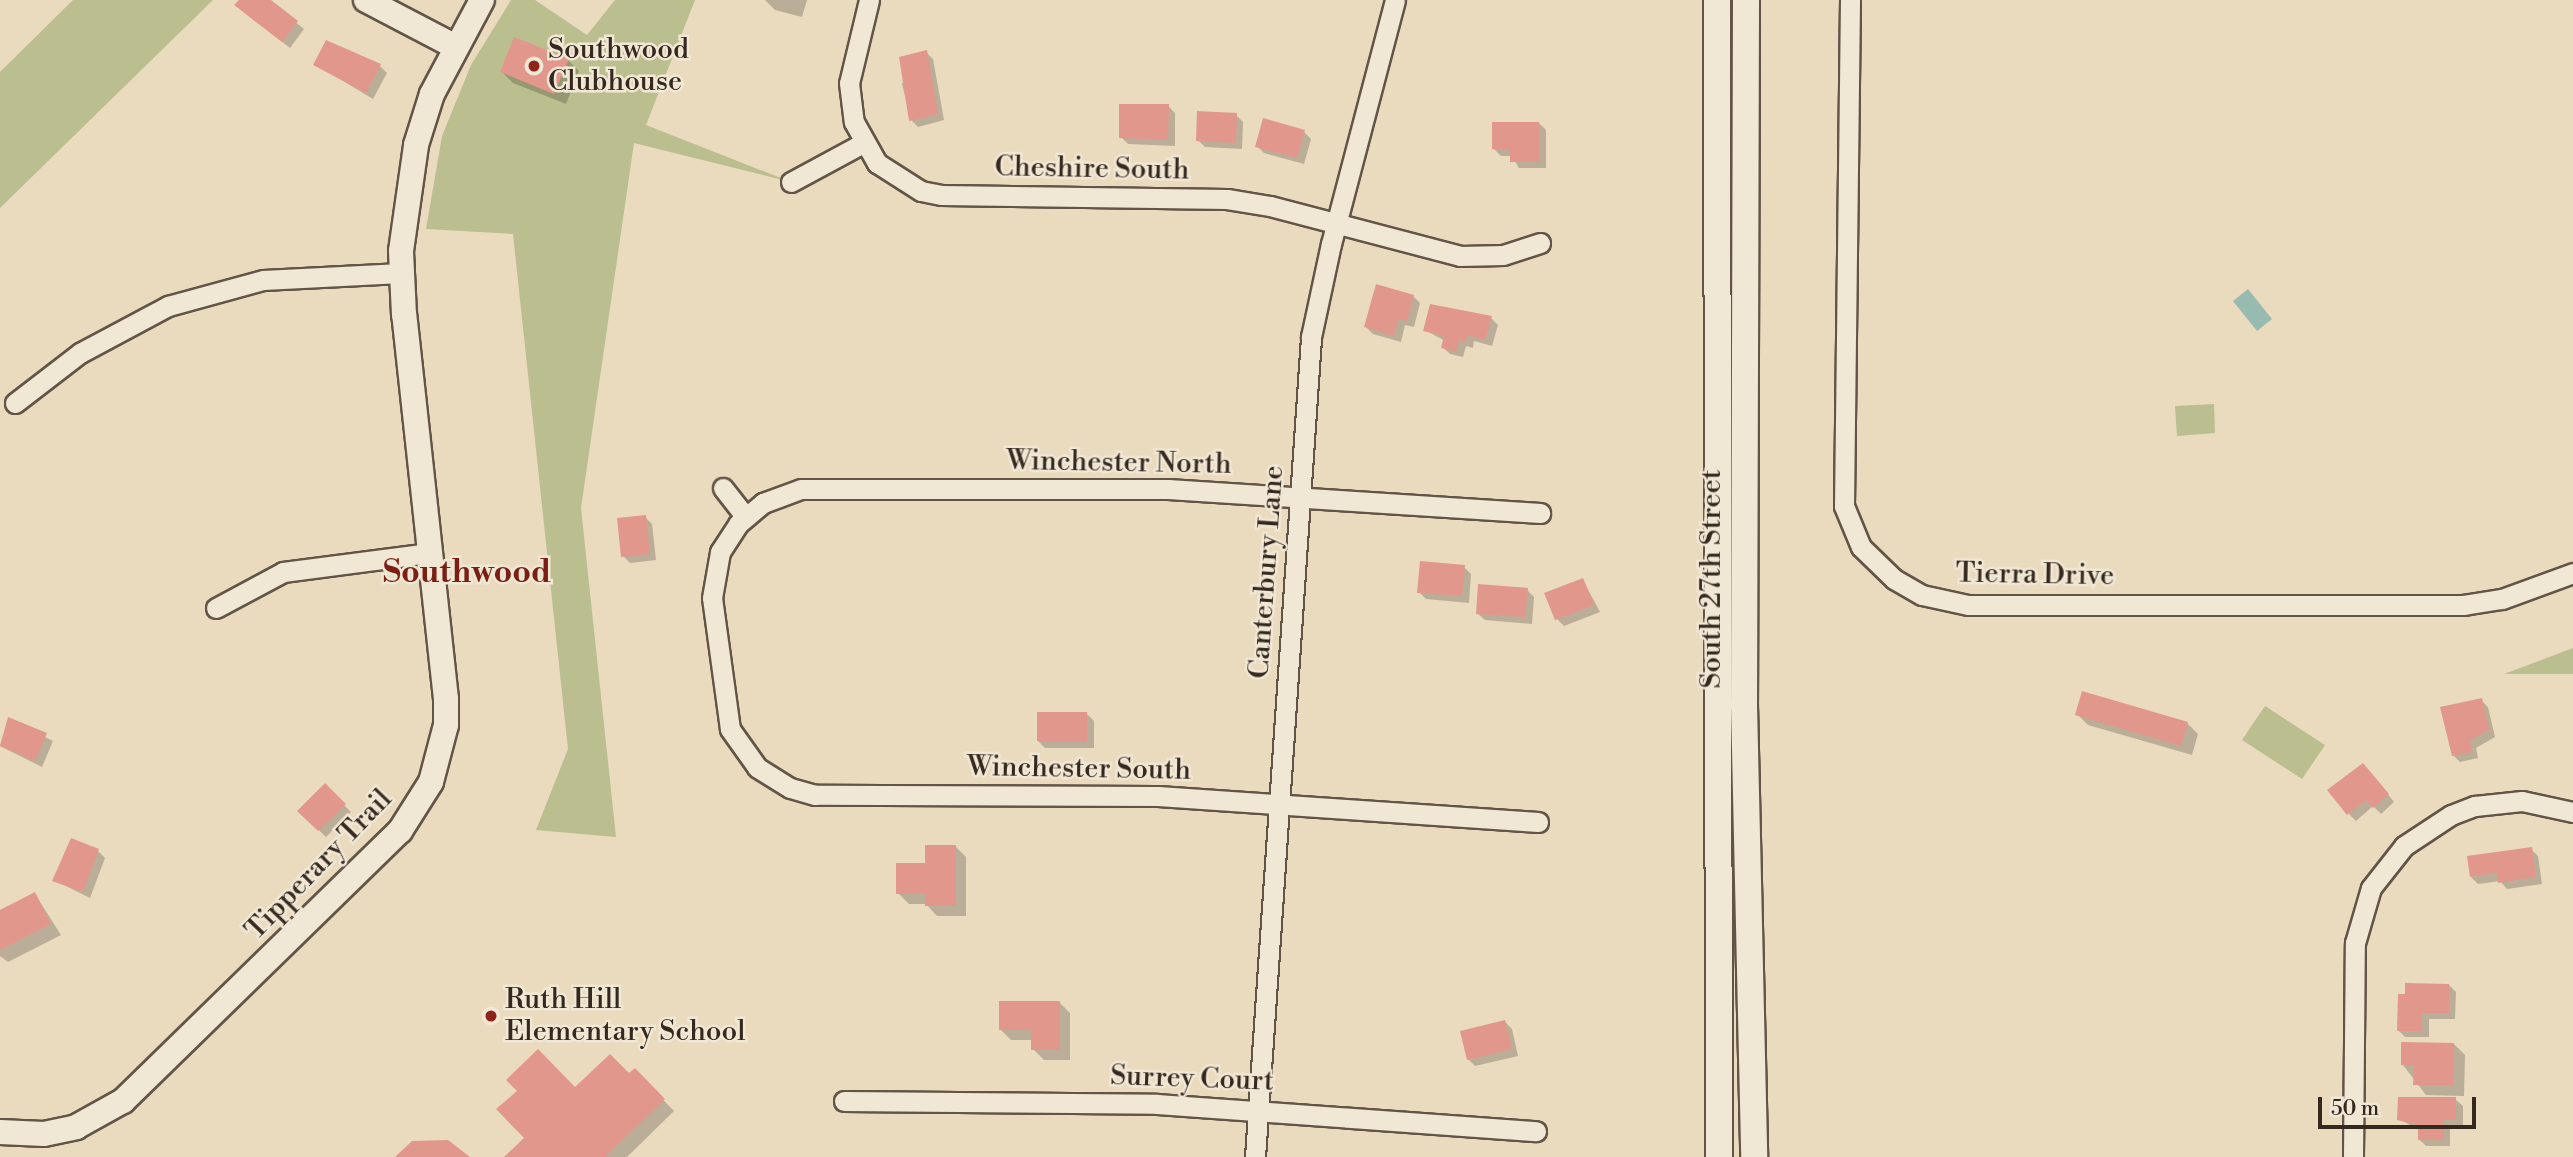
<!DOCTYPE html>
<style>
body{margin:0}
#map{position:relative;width:2573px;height:1157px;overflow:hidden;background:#eadabe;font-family:"Libre Bodoni",serif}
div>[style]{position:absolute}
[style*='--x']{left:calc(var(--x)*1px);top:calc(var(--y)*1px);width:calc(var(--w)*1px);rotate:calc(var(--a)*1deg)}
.green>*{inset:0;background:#bbbe8e}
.water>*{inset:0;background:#98bbb1}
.shadow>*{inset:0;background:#0003}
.building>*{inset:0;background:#e2978c}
.roads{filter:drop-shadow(2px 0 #625547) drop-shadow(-2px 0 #625547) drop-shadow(0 2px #625547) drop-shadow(0 -2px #625547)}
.minor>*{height:19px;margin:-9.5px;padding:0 9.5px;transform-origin:9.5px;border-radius:9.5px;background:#f1e7d5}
.tertiary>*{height:24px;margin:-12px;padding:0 12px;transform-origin:12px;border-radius:12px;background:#f1e7d5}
.secondary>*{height:26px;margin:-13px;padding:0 13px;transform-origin:13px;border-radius:13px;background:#f1e7d5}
.dots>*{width:19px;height:19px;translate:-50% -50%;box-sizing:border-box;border:4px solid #f1e7d5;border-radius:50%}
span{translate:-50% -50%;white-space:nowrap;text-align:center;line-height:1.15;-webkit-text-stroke:5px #f1e7d5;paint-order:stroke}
.poi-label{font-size:28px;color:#35291f}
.left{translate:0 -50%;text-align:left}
.street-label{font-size:28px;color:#35291f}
.quarter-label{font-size:32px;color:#7a1f14;font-weight:700}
.scale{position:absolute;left:2318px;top:1097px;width:158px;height:32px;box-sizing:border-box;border:4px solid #35291f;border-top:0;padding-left:9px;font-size:21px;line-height:24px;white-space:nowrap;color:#35291f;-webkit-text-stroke:5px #f1e7d5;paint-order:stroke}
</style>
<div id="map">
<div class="green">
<div style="clip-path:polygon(73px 0,213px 0,0 208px,0 72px)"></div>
<div style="clip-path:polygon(511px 0,535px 0,587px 35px,615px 0,695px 0,646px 125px,791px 182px,634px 143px,581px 508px,616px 837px,536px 830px,568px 749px,513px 234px,426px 229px,442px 136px,471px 65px)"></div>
<div style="clip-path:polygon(2214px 404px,2215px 433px,2177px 436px,2175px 406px)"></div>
<div style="clip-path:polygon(2573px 648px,2573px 674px,2504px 674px)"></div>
<div style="clip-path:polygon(2265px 706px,2325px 745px,2302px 779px,2242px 740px)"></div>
</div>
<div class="water">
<div style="clip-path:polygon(2248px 289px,2272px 319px,2257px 331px,2233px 301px)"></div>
</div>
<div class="shadow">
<div style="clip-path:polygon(241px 0,268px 0,304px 29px,290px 48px,244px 12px)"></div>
<div style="clip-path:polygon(765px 0,807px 0,802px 17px,775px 10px)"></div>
<div style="clip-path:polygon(926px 52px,933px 59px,944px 120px,918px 127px,911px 120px,902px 84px)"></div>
<div style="clip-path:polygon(568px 60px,579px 71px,566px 104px,513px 83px,502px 72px)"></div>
<div style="clip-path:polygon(315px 64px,380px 66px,387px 73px,373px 99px)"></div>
<div style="clip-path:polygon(1168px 106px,1175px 113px,1175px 146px,1128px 144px,1121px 137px)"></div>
<div style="clip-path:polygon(1236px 115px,1243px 122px,1242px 149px,1205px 147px,1198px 140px)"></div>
<div style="clip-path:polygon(1539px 123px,1546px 130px,1546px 168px,1519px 168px,1512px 156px,1501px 156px,1494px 149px)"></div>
<div style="clip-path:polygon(1304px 132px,1311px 139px,1304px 164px,1264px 153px,1257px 146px)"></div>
<div style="clip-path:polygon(1413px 296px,1420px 303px,1414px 327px,1405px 325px,1401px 342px,1373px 334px,1366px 327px)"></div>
<div style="clip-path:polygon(1491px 318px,1498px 325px,1492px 346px,1474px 341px,1473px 348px,1466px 346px,1463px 357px,1450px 354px,1443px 347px,1445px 341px,1425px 330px)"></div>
<div style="clip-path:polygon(645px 517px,652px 524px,656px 560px,630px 563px,623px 556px)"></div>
<div style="clip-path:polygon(1464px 567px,1471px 574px,1469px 603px,1426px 599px,1419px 592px)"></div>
<div style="clip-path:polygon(1583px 580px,1600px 612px,1564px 626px,1557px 619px)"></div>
<div style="clip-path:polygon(1527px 590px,1534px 597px,1532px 624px,1485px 620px,1477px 613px)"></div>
<div style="clip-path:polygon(2481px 700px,2488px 707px,2495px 737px,2476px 748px,2478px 758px,2460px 762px,2453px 755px)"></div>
<div style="clip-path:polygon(1087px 714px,1094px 721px,1094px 748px,1045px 748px,1038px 741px)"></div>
<div style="clip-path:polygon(2077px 714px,2187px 723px,2198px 734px,2192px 755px,2088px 725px)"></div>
<div style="clip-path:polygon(9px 719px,53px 741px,42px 767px,0 746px)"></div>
<div style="clip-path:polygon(2370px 772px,2394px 802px,2381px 814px,2373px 806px,2356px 821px,2349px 814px)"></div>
<div style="clip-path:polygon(325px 786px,351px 812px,326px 837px,299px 811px)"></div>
<div style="clip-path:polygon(955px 846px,966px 857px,966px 916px,937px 916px,926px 904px,909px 904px,898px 893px,926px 865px)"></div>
<div style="clip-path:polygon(2531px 849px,2538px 856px,2542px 884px,2507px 889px,2500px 881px,2478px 884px,2471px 877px)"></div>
<div style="clip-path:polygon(98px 851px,105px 858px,90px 898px,54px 880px)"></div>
<div style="clip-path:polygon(35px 894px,61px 935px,8px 962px,0 956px,0 914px)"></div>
<div style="clip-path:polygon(2449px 985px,2456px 992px,2455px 1019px,2429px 1019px,2429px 1037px,2405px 1037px,2398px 1030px)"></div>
<div style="clip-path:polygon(1059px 1002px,1070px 1013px,1070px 1060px,1044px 1060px,1033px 1049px,1033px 1040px,1011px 1040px,1000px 1029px)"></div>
<div style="clip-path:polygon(1505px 1022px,1512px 1029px,1518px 1056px,1475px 1066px,1468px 1059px)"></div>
<div style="clip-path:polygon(2454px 1044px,2465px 1055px,2464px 1096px,2426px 1095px,2403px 1065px)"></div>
<div style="clip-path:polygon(635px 1071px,674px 1111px,627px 1157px,507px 1157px,575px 1089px)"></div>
<div style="clip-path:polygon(2455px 1099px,2463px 1106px,2463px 1127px,2450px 1127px,2450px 1146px,2426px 1146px,2419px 1139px,2419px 1130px,2399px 1119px)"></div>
</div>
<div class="building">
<div style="clip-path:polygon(239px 0,271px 0,298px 21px,282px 42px,234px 5px)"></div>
<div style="clip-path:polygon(514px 37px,569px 59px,554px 94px,500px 72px)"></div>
<div style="clip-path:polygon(326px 40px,381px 64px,366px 93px,313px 65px)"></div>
<div style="clip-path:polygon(927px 50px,938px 114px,909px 121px,899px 57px)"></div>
<div style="clip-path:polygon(1119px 104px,1169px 104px,1168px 140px,1119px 138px)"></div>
<div style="clip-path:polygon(1197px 111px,1237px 113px,1236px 143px,1196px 141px)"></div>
<div style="clip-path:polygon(1263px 118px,1305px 130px,1297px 158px,1255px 147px)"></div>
<div style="clip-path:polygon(1492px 122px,1539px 122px,1539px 162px,1510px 162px,1510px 150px,1492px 149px)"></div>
<div style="clip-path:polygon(1376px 284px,1414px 295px,1407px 321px,1398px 319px,1394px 336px,1364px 327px)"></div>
<div style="clip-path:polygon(1430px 304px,1492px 316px,1485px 340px,1467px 335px,1466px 342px,1459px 340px,1456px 352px,1441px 348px,1444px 336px,1423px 331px)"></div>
<div style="clip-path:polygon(646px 515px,650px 554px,621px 557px,617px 518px)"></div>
<div style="clip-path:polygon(1420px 561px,1465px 565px,1462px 596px,1417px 593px)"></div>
<div style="clip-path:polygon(1583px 578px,1594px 605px,1555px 620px,1544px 593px)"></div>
<div style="clip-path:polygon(1478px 584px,1528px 588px,1525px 617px,1476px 614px)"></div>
<div style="clip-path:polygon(2082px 691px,2188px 722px,2181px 746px,2075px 715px)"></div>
<div style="clip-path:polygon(2482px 698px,2489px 730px,2470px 740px,2472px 752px,2452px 756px,2440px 707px)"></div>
<div style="clip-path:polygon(1037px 712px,1087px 712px,1087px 742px,1037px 741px)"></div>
<div style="clip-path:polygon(8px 717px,47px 733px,35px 761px,0 746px)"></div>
<div style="clip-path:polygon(2363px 763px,2389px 794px,2373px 808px,2366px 800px,2347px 815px,2327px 790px)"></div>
<div style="clip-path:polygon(325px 783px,346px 804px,318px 831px,297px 811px)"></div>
<div style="clip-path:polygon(71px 838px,99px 849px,83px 892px,52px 881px)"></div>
<div style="clip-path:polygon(925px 845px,956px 845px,956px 906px,925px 906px,925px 893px,896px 894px,896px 863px,925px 863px)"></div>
<div style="clip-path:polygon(2532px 847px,2536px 877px,2498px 883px,2497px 873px,2470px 877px,2467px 856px)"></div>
<div style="clip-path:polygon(35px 892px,51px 924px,0 950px,0 910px)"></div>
<div style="clip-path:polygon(2405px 983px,2449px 984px,2449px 1013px,2422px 1013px,2422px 1031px,2397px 1031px,2398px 994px,2405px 994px)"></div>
<div style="clip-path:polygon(999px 1001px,1060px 1001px,1060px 1050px,1031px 1050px,1031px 1030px,999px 1030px)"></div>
<div style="clip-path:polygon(1505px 1020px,1512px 1049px,1467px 1060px,1460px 1031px)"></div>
<div style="clip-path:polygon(2401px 1042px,2454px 1043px,2454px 1085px,2413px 1085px,2414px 1066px,2401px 1065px)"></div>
<div style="clip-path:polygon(538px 1049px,575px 1087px,610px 1054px,629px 1073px,635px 1068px,665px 1099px,605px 1157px,504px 1157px,524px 1138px,496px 1109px,517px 1091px,506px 1080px)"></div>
<div style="clip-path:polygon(2398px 1097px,2456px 1097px,2456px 1120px,2444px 1120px,2444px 1140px,2418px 1140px,2418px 1125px,2397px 1120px)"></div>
<div style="clip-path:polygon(448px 1140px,470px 1157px,395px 1157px,412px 1141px)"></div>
</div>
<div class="roads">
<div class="minor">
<div style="--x:869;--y:0;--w:85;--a:103.5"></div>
<div style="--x:849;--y:83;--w:39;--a:83"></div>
<div style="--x:854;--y:122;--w:47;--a:60.7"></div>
<div style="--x:877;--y:163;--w:52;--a:32.5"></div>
<div style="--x:921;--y:191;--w:20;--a:11"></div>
<div style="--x:941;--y:195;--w:286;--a:0.8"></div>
<div style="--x:1227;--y:199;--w:44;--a:9.2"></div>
<div style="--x:1270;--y:206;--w:196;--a:14.7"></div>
<div style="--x:1460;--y:256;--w:43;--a:-1.3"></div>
<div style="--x:1503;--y:255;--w:39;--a:-18"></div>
<div style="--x:1850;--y:0;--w:506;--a:90.68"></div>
<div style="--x:1844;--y:506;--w:44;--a:67.5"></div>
<div style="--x:1861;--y:547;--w:46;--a:44.1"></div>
<div style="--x:1894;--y:579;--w:32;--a:30"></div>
<div style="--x:1922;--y:595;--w:47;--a:12.3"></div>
<div style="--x:1968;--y:605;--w:495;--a:0"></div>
<div style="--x:2463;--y:605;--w:39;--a:-9"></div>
<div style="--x:2502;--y:599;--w:76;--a:-20.1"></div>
<div style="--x:791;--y:182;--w:82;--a:-28.4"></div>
<div style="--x:15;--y:403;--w:82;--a:-37.6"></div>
<div style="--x:80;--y:353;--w:100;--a:-28.1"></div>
<div style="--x:168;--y:306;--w:98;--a:-15.3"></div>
<div style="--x:263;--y:280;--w:138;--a:-2.9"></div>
<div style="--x:723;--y:488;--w:37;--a:52"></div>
<div style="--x:216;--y:608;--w:76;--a:-28.2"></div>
<div style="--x:283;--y:572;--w:148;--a:-7.4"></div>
<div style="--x:1538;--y:822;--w:381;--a:-176.1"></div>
<div style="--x:1158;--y:796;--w:343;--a:-179.8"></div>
<div style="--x:815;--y:795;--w:26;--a:-164"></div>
<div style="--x:790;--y:788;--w:39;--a:-148"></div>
<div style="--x:757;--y:767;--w:47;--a:-125.4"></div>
<div style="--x:730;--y:729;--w:132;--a:-97.8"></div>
<div style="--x:712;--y:598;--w:47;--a:-80.1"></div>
<div style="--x:720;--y:552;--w:33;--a:-57"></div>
<div style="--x:738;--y:524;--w:33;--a:-40"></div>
<div style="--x:763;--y:503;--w:40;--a:-20.2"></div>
<div style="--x:801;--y:489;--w:367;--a:0"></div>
<div style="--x:1168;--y:489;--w:373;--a:3.7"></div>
<div style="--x:844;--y:1101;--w:313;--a:0.5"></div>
<div style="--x:1157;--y:1104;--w:380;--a:4.1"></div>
<div style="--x:1255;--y:1157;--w:822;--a:-86.09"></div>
<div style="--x:1311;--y:337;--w:95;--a:-77.9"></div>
<div style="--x:1331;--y:244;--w:252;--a:-75.3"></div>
<div style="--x:2353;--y:1157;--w:214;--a:-89.5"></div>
<div style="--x:2355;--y:943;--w:57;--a:-73.8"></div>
<div style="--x:2371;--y:888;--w:53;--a:-51.8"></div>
<div style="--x:2404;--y:846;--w:56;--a:-33.4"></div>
<div style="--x:2451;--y:815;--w:26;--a:-21"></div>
<div style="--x:2475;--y:806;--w:47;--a:-6.1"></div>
<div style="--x:2522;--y:801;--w:52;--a:12.2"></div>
</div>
<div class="tertiary">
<div style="--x:366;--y:0;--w:99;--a:27.6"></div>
<div style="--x:0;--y:1132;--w:44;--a:2.6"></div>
<div style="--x:44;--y:1134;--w:33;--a:-12"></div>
<div style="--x:76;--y:1127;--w:54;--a:-29"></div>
<div style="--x:123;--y:1101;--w:387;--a:-44.3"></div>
<div style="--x:400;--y:831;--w:58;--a:-57.7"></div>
<div style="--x:431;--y:782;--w:59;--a:-75.3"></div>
<div style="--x:446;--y:725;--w:26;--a:-90"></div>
<div style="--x:446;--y:699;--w:386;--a:-96.2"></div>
<div style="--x:404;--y:315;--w:64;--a:-92.7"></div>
<div style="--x:401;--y:251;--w:107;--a:-81.9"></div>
<div style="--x:416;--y:145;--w:53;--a:-72.6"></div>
<div style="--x:432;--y:94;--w:106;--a:-62"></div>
</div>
<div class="secondary">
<div style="--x:1717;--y:0;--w:1157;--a:89.9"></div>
<div style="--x:1746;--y:0;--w:705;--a:90.16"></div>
<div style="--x:1744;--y:705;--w:452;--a:88.7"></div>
</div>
</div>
<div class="dots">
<div style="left:534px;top:66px;background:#8f2418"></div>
<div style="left:491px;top:1016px;background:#8f2418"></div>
</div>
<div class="poi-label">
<span class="left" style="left:548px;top:66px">Southwood<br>Clubhouse</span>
<span class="left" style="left:505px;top:1016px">Ruth Hill<br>Elementary School</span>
</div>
<div class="street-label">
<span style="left:1092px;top:169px;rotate:1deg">Cheshire South</span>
<span style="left:1119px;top:463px;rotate:1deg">Winchester North</span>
<span style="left:1267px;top:572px;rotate:-86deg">Canterbury Lane</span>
<span style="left:2035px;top:575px;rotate:1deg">Tierra Drive</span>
<span style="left:1712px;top:579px;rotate:-90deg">South 27th Street</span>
<span style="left:1079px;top:769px;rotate:1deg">Winchester South</span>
<span style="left:319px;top:865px;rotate:-46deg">Tipperary Trail</span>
<span style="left:1192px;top:1079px;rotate:2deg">Surrey Court</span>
</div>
<div class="quarter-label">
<span style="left:467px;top:572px">Southwood</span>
</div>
<div class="scale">50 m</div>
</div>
